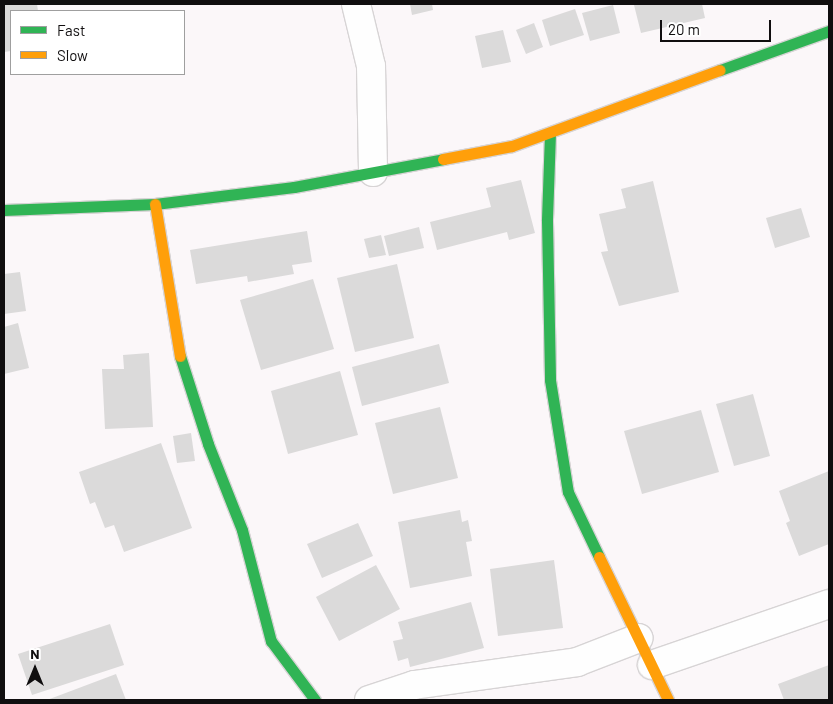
<!DOCTYPE html>
<style>
body{margin:0}
#map{position:relative;width:833px;height:704px;overflow:hidden;background:#fbf7f9;font-family:Barlow,sans-serif}
div>[style]{position:absolute}
[style*='--x']{left:calc(var(--x)*1px);top:calc(var(--y)*1px);width:calc(var(--w)*1px);rotate:calc(var(--a)*1deg)}
.building>*{inset:0;background:#dbdada}
.roads{filter:drop-shadow(1px 0 #d7d4d5) drop-shadow(-1px 0 #d7d4d5) drop-shadow(0 1px #d7d4d5) drop-shadow(0 -1px #d7d4d5)}
.street>*{height:28px;margin:-14px;padding:0 14px;transform-origin:14px;border-radius:14px;background:#fefefe}
.fast>*{height:11px;margin:-5.5px;padding:0 5.5px;transform-origin:5.5px;border-radius:5.5px;background:#30b455}
.slow>*{height:11px;margin:-5.5px;padding:0 5.5px;transform-origin:5.5px;border-radius:5.5px;background:#ff9f0a}
span{translate:-50% -50%;white-space:nowrap;text-align:center;line-height:1.15;-webkit-text-stroke:4px #fff;paint-order:stroke}
.frame{position:absolute;inset:0;border:5px solid #100e0f;pointer-events:none}
.legend{position:absolute;left:10px;top:10px;width:175px;height:65px;box-sizing:border-box;background:#fff;border:1px solid #9f9f9f;margin:0;padding:6px 9px;list-style:none;font-size:15px;color:#100e0f}
.legend li{display:flex;align-items:center;gap:10px;height:25px}
.legend b{width:25px;border:1px solid #9f9f9f}
.north{position:absolute;left:10px;top:644px;width:50px;height:50px;-webkit-text-stroke:4px #fff;paint-order:stroke;rotate:0deg;font-size:14px;font-weight:700;line-height:20px;text-align:center;color:#100e0f}
.north::after{content:'';display:block;margin:auto;width:18px;height:22px;background:#100e0f;clip-path:polygon(50% 0,100% 100%,50% 72%,0 100%)}
.scale{position:absolute;left:660px;top:20px;width:111px;height:22px;box-sizing:border-box;border:2px solid #100e0f;border-top:0;padding-left:6px;font-size:15px;line-height:18px;white-space:nowrap;color:#100e0f;-webkit-text-stroke:4px #fff;paint-order:stroke}
</style>
<div id="map">
<div class="building">
<div style="clip-path:polygon(4px 4px,37px 4px,38px 11px,11px 11px,11px 51px,4px 52px)"></div>
<div style="clip-path:polygon(410px 4px,432px 4px,433px 10px,412px 15px)"></div>
<div style="clip-path:polygon(702px 4px,705px 18px,641px 33px,634px 5px)"></div>
<div style="clip-path:polygon(613px 5px,620px 33px,590px 41px,582px 13px)"></div>
<div style="clip-path:polygon(575px 9px,584px 35px,550px 46px,542px 20px)"></div>
<div style="clip-path:polygon(534px 23px,543px 47px,526px 54px,516px 30px)"></div>
<div style="clip-path:polygon(503px 30px,511px 62px,482px 68px,475px 36px)"></div>
<div style="clip-path:polygon(521px 180px,535px 233px,509px 240px,507px 232px,437px 250px,430px 222px,491px 207px,486px 188px)"></div>
<div style="clip-path:polygon(653px 181px,679px 292px,619px 306px,601px 252px,608px 251px,599px 214px,626px 208px,621px 189px)"></div>
<div style="clip-path:polygon(801px 208px,810px 237px,775px 248px,766px 218px)"></div>
<div style="clip-path:polygon(419px 227px,424px 248px,389px 256px,384px 236px)"></div>
<div style="clip-path:polygon(307px 231px,312px 262px,292px 265px,294px 274px,248px 282px,247px 276px,196px 284px,190px 250px)"></div>
<div style="clip-path:polygon(381px 235px,386px 255px,369px 258px,364px 239px)"></div>
<div style="clip-path:polygon(397px 264px,414px 338px,355px 352px,337px 278px)"></div>
<div style="clip-path:polygon(20px 272px,26px 311px,4px 314px,4px 274px)"></div>
<div style="clip-path:polygon(313px 279px,334px 349px,261px 370px,240px 300px)"></div>
<div style="clip-path:polygon(18px 323px,29px 368px,4px 374px,4px 327px)"></div>
<div style="clip-path:polygon(439px 344px,449px 383px,362px 406px,352px 367px)"></div>
<div style="clip-path:polygon(149px 353px,153px 427px,105px 429px,102px 369px,124px 369px,123px 355px)"></div>
<div style="clip-path:polygon(340px 371px,358px 435px,288px 454px,271px 391px)"></div>
<div style="clip-path:polygon(753px 394px,770px 456px,734px 466px,716px 404px)"></div>
<div style="clip-path:polygon(440px 407px,458px 478px,393px 494px,375px 423px)"></div>
<div style="clip-path:polygon(701px 410px,719px 472px,642px 494px,624px 431px)"></div>
<div style="clip-path:polygon(191px 433px,195px 461px,177px 463px,173px 436px)"></div>
<div style="clip-path:polygon(161px 443px,192px 528px,124px 552px,114px 525px,105px 528px,95px 502px,90px 504px,79px 472px)"></div>
<div style="clip-path:polygon(829px 471px,829px 544px,799px 556px,786px 523px,790px 521px,779px 491px)"></div>
<div style="clip-path:polygon(460px 510px,462px 522px,468px 520px,472px 541px,466px 542px,472px 576px,410px 588px,398px 522px)"></div>
<div style="clip-path:polygon(358px 523px,373px 556px,322px 578px,307px 544px)"></div>
<div style="clip-path:polygon(554px 560px,563px 628px,498px 636px,490px 569px)"></div>
<div style="clip-path:polygon(376px 565px,400px 609px,339px 641px,316px 597px)"></div>
<div style="clip-path:polygon(471px 602px,484px 648px,410px 667px,408px 658px,398px 661px,393px 641px,403px 639px,398px 622px)"></div>
<div style="clip-path:polygon(110px 624px,124px 665px,32px 695px,18px 654px)"></div>
<div style="clip-path:polygon(829px 665px,829px 700px,784px 700px,778px 684px)"></div>
<div style="clip-path:polygon(116px 674px,126px 700px,47px 700px)"></div>
</div>
<div class="roads">
<div class="street">
<div style="--x:356;--y:4;--w:64;--a:76.4"></div>
<div style="--x:371;--y:66;--w:106;--a:88.9"></div>
<div style="--x:652;--y:665;--w:187;--a:-19"></div>
<div style="--x:369;--y:700;--w:47;--a:-18.4"></div>
<div style="--x:414;--y:685;--w:165;--a:-8"></div>
<div style="--x:577;--y:662;--w:66;--a:-21.2"></div>
</div>
<div class="fast">
<div style="--x:720;--y:70;--w:116;--a:-19.7"></div>
<div style="--x:550;--y:133;--w:88;--a:92"></div>
<div style="--x:547;--y:221;--w:159;--a:88.9"></div>
<div style="--x:550;--y:380;--w:113;--a:80.9"></div>
<div style="--x:568;--y:492;--w:72;--a:64.5"></div>
<div style="--x:4;--y:210;--w:151;--a:-2.3"></div>
<div style="--x:155;--y:204;--w:140;--a:-7"></div>
<div style="--x:294;--y:187;--w:152;--a:-10.6"></div>
<div style="--x:180;--y:356;--w:92;--a:72.3"></div>
<div style="--x:208;--y:444;--w:92;--a:68.4"></div>
<div style="--x:242;--y:530;--w:115;--a:75.4"></div>
<div style="--x:271;--y:641;--w:74;--a:53.3"></div>
</div>
<div class="slow">
<div style="--x:443;--y:159;--w:70;--a:-10.7"></div>
<div style="--x:512;--y:146;--w:221;--a:-20.1"></div>
<div style="--x:155;--y:204;--w:154;--a:80.7"></div>
<div style="--x:599;--y:557;--w:159;--a:64.2"></div>
</div>
</div>
<div class="frame"></div>
<ul class="legend">
<li><b style="height:6px;background:#30b455"></b>Fast</li>
<li><b style="height:6px;background:#ff9f0a"></b>Slow</li>
</ul>
<div class="north">N</div>
<div class="scale">20 m</div>
</div>
